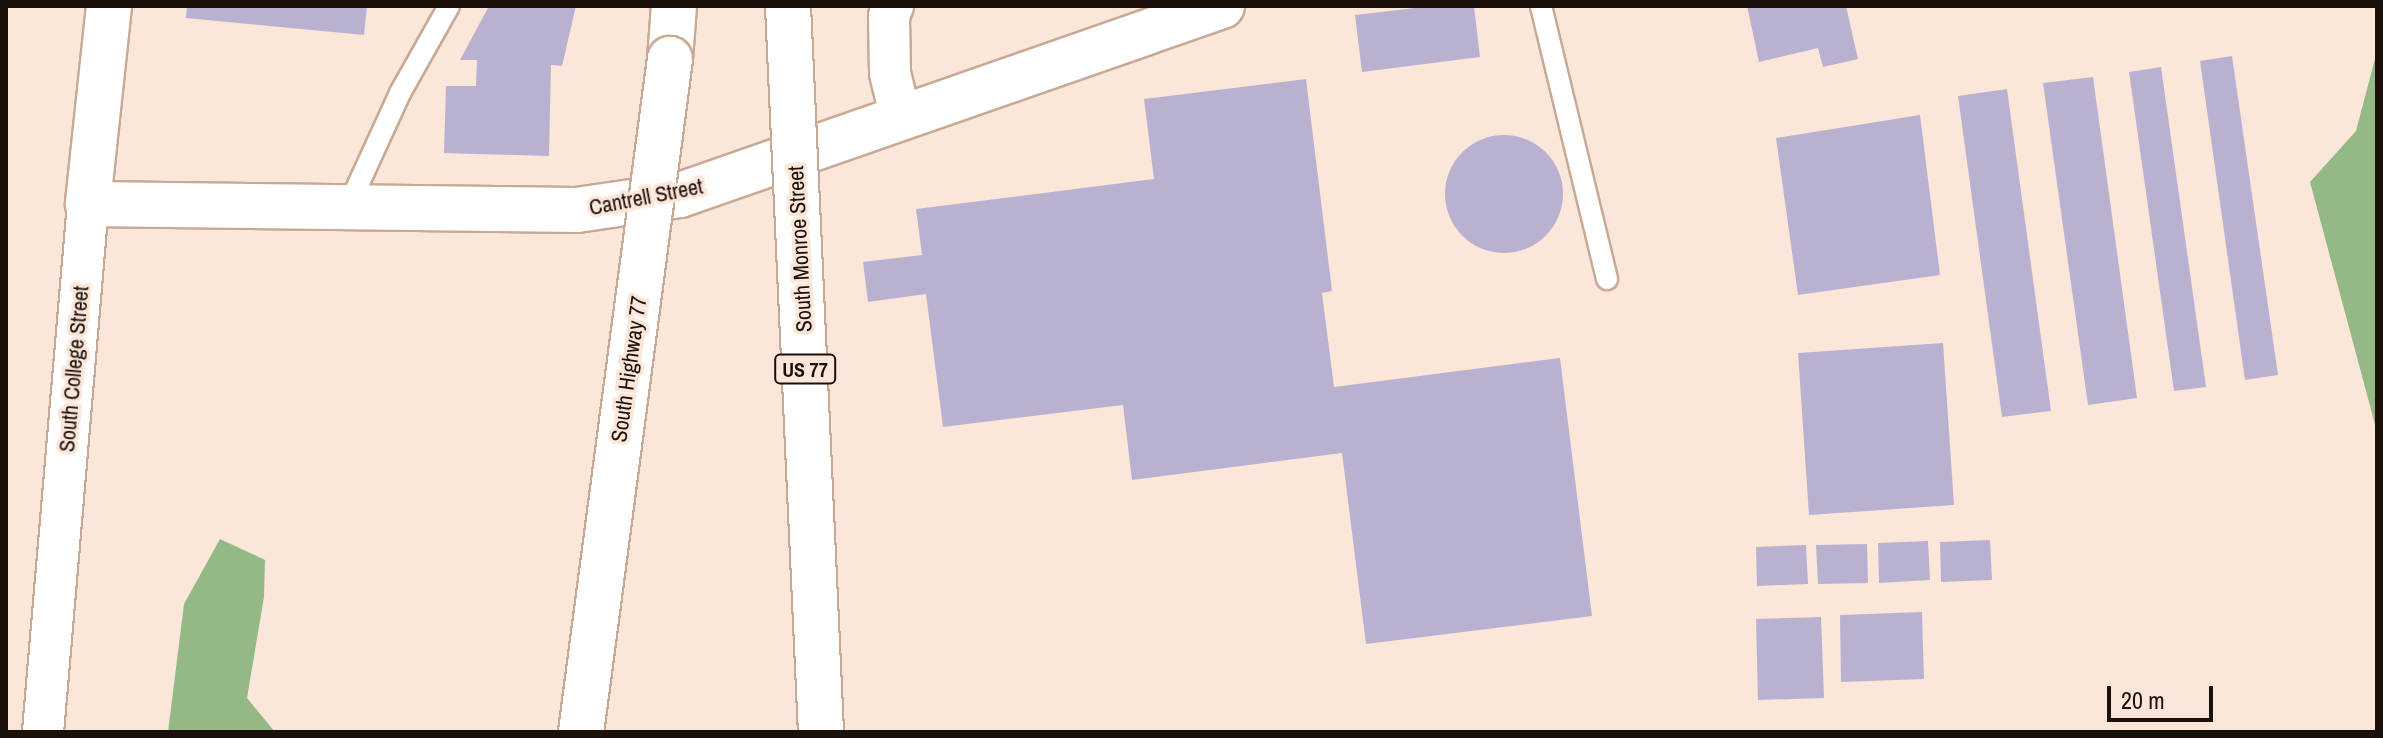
<!DOCTYPE html>
<style>
body{margin:0}
#map{position:relative;width:2383px;height:738px;overflow:hidden;background:#fbe7da;font-family:"Archivo Narrow",sans-serif}
div>[style]{position:absolute}
[style*='--x']{left:calc(var(--x)*1px);top:calc(var(--y)*1px);width:calc(var(--w)*1px);rotate:calc(var(--a)*1deg)}
.forest>*{inset:0;background:#94b886}
.building>*{inset:0;background:#bab1d1}
.round{border-radius:50%}
.roads{filter:drop-shadow(2px 0 #c8a995) drop-shadow(-2px 0 #c8a995) drop-shadow(0 2px #c8a995) drop-shadow(0 -2px #c8a995)}
.lane>*{height:20px;margin:-10px;padding:0 10px;transform-origin:10px;border-radius:10px;background:#fff}
.street>*{height:40px;margin:-20px;padding:0 20px;transform-origin:20px;border-radius:20px;background:#fff}
.secondary>*{height:44px;margin:-22px;padding:0 22px;transform-origin:22px;border-radius:22px;background:#fff}
.primary>*{height:44px;margin:-22px;padding:0 22px;transform-origin:22px;border-radius:22px;background:#fff}
.bridges{filter:drop-shadow(2px 0 #c8a995) drop-shadow(-2px 0 #c8a995) drop-shadow(0 2px #c8a995) drop-shadow(0 -2px #c8a995)}
.primary-bridge>*{height:44px;margin:-22px;padding:0 22px;transform-origin:22px;border-radius:22px;background:#fff}
span{translate:-50% -50%;white-space:nowrap;text-align:center;line-height:1.15;-webkit-text-stroke:7px #fbe7da;paint-order:stroke}
.shield-label span{padding:2px 6px;background:#fbe7da;border:2px solid;border-radius:6px;-webkit-text-stroke-width:0}
.shield-label{font-size:20px;color:#1c110a;font-weight:700}
.street-label{font-size:22px;color:#1c110a}
.frame{position:absolute;inset:0;border:8px solid #1c110a;pointer-events:none}
.scale{position:absolute;left:2107px;top:686px;width:106px;height:36px;box-sizing:border-box;border:4px solid #1c110a;border-top:0;padding-left:10px;font-size:24px;line-height:28px;white-space:nowrap;color:#1c110a;-webkit-text-stroke:6px #fbe7da;paint-order:stroke}
</style>
<div id="map">
<div class="forest">
<div style="clip-path:polygon(2377px 51px,2377px 432px,2310px 182px,2356px 131px)"></div>
<div style="clip-path:polygon(220px 539px,265px 560px,264px 597px,247px 698px,275px 732px,168px 732px,184px 604px)"></div>
</div>
<div class="building">
<div style="clip-path:polygon(187px 6px,367px 6px,364px 35px,186px 18px)"></div>
<div style="clip-path:polygon(489px 6px,576px 6px,562px 66px,551px 65px,549px 156px,444px 153px,446px 86px,476px 86px,477px 60px,460px 60px)"></div>
<div style="clip-path:polygon(1432px 6px,1474px 6px,1480px 57px,1362px 72px,1355px 15px)"></div>
<div style="clip-path:polygon(1747px 6px,1846px 6px,1858px 59px,1823px 67px,1818px 48px,1759px 62px)"></div>
<div style="clip-path:polygon(2232px 56px,2278px 375px,2245px 380px,2200px 61px)"></div>
<div style="clip-path:polygon(2161px 67px,2206px 387px,2174px 391px,2129px 72px)"></div>
<div style="clip-path:polygon(2093px 77px,2137px 398px,2088px 405px,2043px 83px)"></div>
<div style="clip-path:polygon(1306px 79px,1332px 291px,1322px 293px,1334px 387px,1560px 358px,1592px 616px,1366px 644px,1342px 453px,1132px 480px,1123px 405px,943px 427px,926px 294px,868px 302px,863px 262px,922px 255px,916px 209px,1154px 179px,1144px 99px)"></div>
<div style="clip-path:polygon(2007px 89px,2051px 411px,2002px 417px,1958px 96px)"></div>
<div style="clip-path:polygon(1920px 115px,1940px 275px,1798px 295px,1776px 138px)"></div>
<div class="round" style="left:1445px;top:135px;width:118px;height:118px"></div>
<div style="clip-path:polygon(1943px 343px,1954px 505px,1809px 515px,1798px 353px)"></div>
<div style="clip-path:polygon(1990px 540px,1992px 580px,1941px 582px,1940px 542px)"></div>
<div style="clip-path:polygon(1928px 541px,1930px 580px,1879px 583px,1878px 543px)"></div>
<div style="clip-path:polygon(1867px 544px,1868px 583px,1818px 584px,1816px 545px)"></div>
<div style="clip-path:polygon(1806px 545px,1808px 584px,1757px 586px,1756px 547px)"></div>
<div style="clip-path:polygon(1922px 612px,1924px 679px,1841px 682px,1840px 615px)"></div>
<div style="clip-path:polygon(1821px 617px,1824px 698px,1758px 700px,1756px 619px)"></div>
</div>
<div class="roads">
<div class="lane">
<div style="--x:1541;--y:6;--w:281;--a:76.4"></div>
<div style="--x:347;--y:209;--w:128;--a:-65.4"></div>
<div style="--x:400;--y:93;--w:100;--a:-60.6"></div>
</div>
<div class="street">
<div style="--x:893;--y:6;--w:11;--a:112"></div>
<div style="--x:889;--y:16;--w:57;--a:89"></div>
<div style="--x:890;--y:73;--w:47;--a:76.6"></div>
<div style="--x:43;--y:732;--w:530;--a:-85.13"></div>
</div>
<div class="secondary">
<div style="--x:109;--y:6;--w:199;--a:96.1"></div>
<div style="--x:88;--y:204;--w:489;--a:0.7"></div>
<div style="--x:577;--y:210;--w:104;--a:-8.3"></div>
<div style="--x:680;--y:195;--w:574;--a:-19.22"></div>
</div>
<div class="primary">
<div style="--x:670;--y:59;--w:53;--a:-85.7"></div>
</div>
</div>
<div class="bridges">
<div class="primary-bridge">
<div style="--x:788;--y:6;--w:727;--a:87.4"></div>
<div style="--x:581;--y:732;--w:679;--a:-82.47"></div>
</div>
</div>
<div class="shield-label">
<span style="left:805px;top:369px">US 77</span>
</div>
<div class="street-label">
<span style="left:646px;top:197px;rotate:-11deg">Cantrell Street</span>
<span style="left:800px;top:249px;rotate:-93deg">South Monroe Street</span>
<span style="left:74px;top:369px;rotate:-85deg">South College Street</span>
<span style="left:629px;top:369px;rotate:-82deg">South Highway 77</span>
</div>
<div class="frame"></div>
<div class="scale">20 m</div>
</div>
